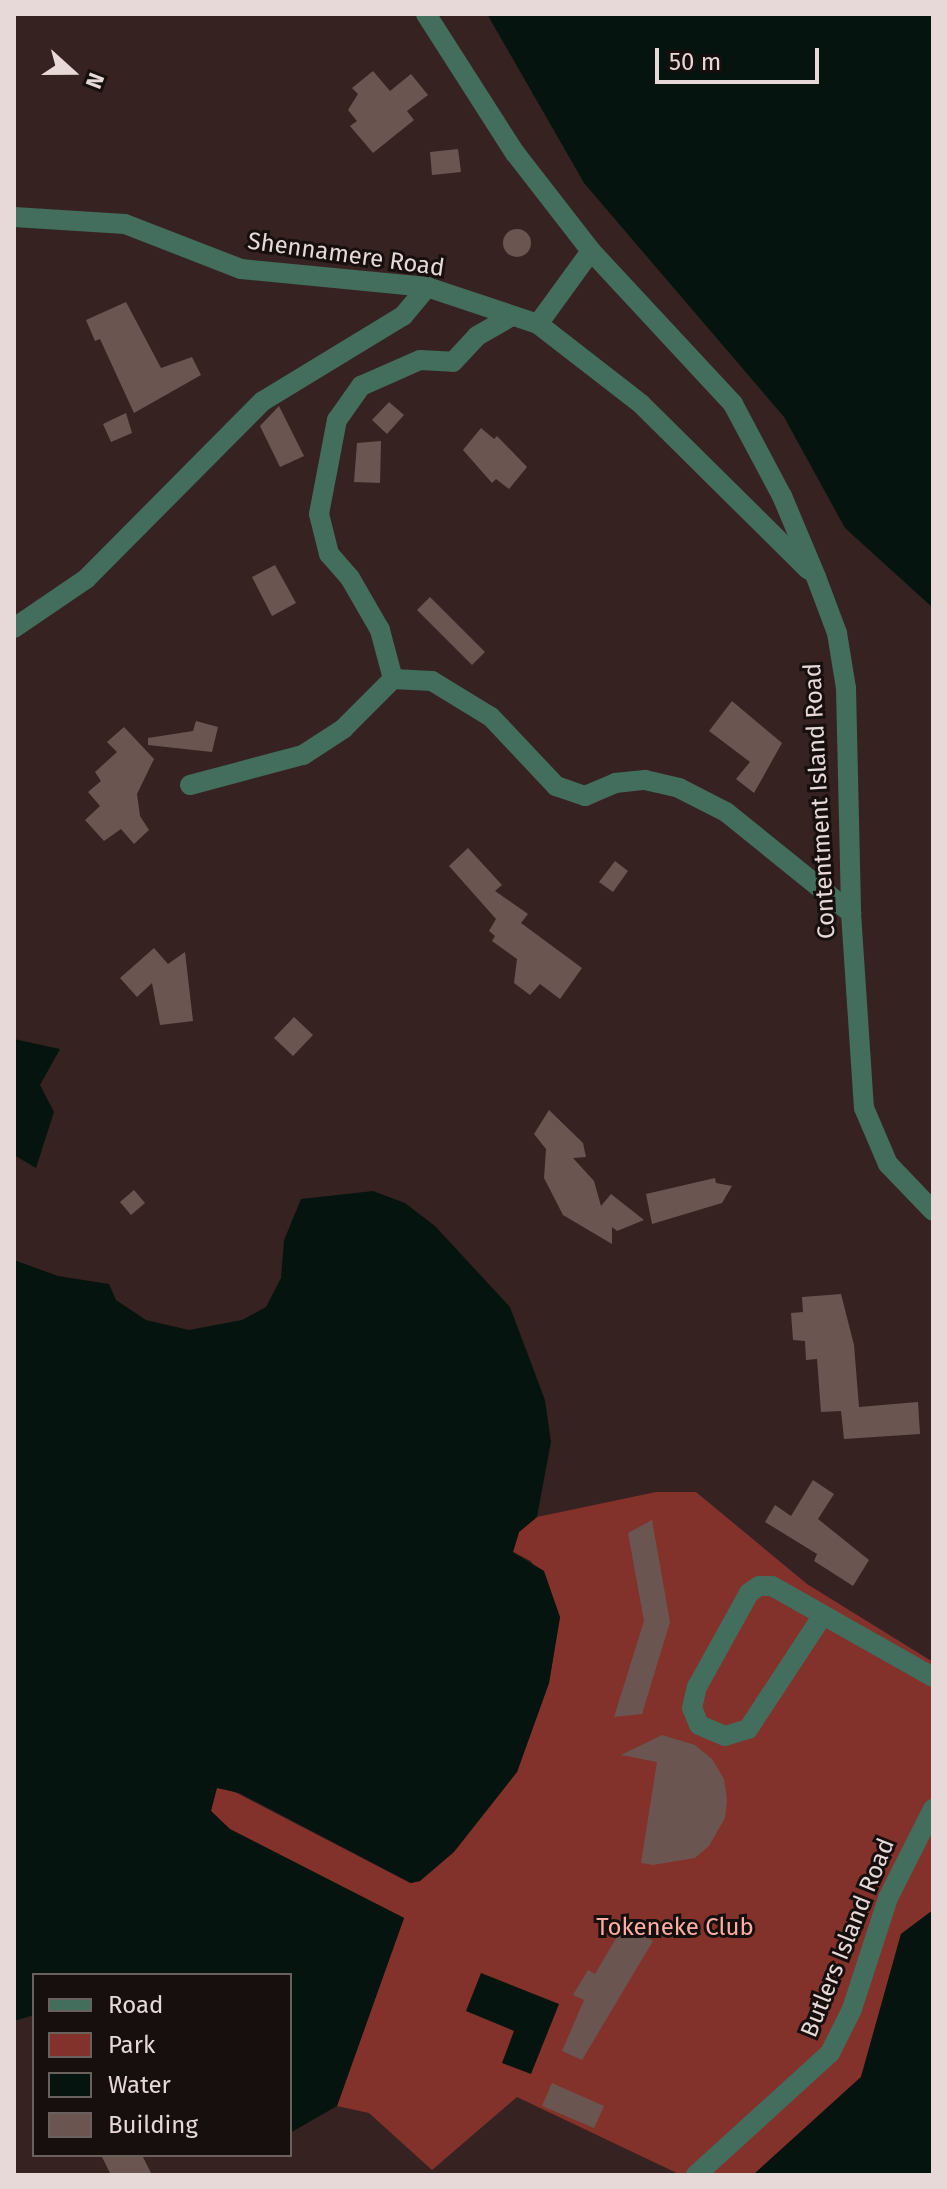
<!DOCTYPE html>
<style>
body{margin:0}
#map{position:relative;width:947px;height:2189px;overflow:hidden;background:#362321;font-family:"Fira Sans",sans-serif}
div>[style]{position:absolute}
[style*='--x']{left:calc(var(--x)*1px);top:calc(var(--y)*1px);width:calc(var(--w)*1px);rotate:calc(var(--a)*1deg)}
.green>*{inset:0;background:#82322a}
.water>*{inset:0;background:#06140f}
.building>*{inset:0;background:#6a5551}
.round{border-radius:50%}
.minor>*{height:20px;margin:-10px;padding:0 10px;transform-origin:10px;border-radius:10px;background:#436d5d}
span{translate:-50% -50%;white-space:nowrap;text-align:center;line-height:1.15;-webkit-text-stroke:6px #170f0e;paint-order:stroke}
.street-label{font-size:24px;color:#e6d9d7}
.park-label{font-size:24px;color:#fbafa4}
.frame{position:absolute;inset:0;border:16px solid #e6d9d7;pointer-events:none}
.legend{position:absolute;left:32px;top:1973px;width:260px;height:184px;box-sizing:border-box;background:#170f0e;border:2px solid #6a605e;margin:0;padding:10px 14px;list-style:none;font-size:24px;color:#e6d9d7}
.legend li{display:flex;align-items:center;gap:16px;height:40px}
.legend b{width:40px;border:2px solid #6a605e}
.north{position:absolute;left:32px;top:32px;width:80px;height:80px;-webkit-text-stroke:6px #170f0e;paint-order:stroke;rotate:111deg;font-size:22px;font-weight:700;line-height:32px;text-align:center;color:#e6d9d7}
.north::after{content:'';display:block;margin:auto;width:28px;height:36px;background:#e6d9d7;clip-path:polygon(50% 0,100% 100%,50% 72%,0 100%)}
.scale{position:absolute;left:655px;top:48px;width:164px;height:36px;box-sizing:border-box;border:4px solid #e6d9d7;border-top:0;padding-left:10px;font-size:24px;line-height:28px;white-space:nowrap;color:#e6d9d7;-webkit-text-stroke:6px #170f0e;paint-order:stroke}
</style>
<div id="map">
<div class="green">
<div style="clip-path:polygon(656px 1492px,696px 1492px,807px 1584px,933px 1662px,933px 1910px,901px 1934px,861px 2077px,753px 2175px,681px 2175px,517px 2097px,432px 2170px,369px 2113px,337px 2106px,404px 1918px,229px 1829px,211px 1811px,213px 1796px,217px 1788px,227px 1788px,410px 1883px,420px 1881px,517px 1772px,549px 1683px,560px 1617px,531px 1561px,513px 1552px,519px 1532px,537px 1517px)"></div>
</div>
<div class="water">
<div style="clip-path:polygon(487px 14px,933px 14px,933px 608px,845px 528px,784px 417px,584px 183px)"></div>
<div style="clip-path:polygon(14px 1039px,60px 1049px,40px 1085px,54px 1112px,36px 1168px,14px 1155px)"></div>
<div style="clip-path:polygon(373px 1191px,405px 1203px,435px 1226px,510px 1307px,545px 1400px,551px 1442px,537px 1517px,519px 1532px,513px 1552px,544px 1571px,560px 1617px,549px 1683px,517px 1772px,454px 1852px,420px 1881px,411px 1883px,239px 1793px,217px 1788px,211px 1811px,230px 1829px,404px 1918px,337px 2106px,290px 2133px,290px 1975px,34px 1975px,34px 2015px,14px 2021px,14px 1260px,58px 1276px,109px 1284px,116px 1300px,146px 1320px,189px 1330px,242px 1320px,266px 1307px,281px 1278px,284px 1240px,301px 1199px)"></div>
<div style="clip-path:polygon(933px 1910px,933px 2175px,753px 2175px,861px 2077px,901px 1934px)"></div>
<div style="clip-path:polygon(481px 1973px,559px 2004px,531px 2074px,502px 2063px,514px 2031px,466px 2011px)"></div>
</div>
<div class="building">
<div style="clip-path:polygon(373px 71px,390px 91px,411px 74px,428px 95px,407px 111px,414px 120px,373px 153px,350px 126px,357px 121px,348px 110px,358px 94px,352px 88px)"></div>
<div style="clip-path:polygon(458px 149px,461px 172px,432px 175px,430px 152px)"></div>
<div class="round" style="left:503px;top:229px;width:28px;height:28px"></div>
<div style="clip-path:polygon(126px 302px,161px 368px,192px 357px,201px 375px,134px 413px,100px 339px,95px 341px,86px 320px)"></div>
<div style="clip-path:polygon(389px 402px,404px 415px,387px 434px,372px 420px)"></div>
<div style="clip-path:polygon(279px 406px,304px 456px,280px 467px,260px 426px)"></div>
<div style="clip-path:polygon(126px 413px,132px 433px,111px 442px,103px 424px)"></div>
<div style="clip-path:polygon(481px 428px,494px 439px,497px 436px,527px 467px,509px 489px,496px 479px,492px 483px,463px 450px)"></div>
<div style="clip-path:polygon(381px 441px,380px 483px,354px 482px,357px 443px)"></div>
<div style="clip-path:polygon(275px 565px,296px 603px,272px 616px,252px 577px)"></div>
<div style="clip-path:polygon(430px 597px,485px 652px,472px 665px,417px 610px)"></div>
<div style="clip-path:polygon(732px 701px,782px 743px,754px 793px,736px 779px,750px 762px,709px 731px)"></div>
<div style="clip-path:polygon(196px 721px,218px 727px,212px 752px,148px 745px,148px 738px,193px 731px)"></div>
<div style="clip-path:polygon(124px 727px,154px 759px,137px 794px,140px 816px,149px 830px,134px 844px,121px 829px,104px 841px,85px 820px,100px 806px,88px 792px,101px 781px,95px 772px,117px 752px,107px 742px)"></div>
<div style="clip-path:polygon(468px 848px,502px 885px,495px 891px,528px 914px,521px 923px,582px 968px,560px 999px,540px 984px,530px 995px,514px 983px,517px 959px,492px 941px,495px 936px,489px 931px,496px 919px,449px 866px)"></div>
<div style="clip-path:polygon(615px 861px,628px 871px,613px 892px,599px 882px)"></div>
<div style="clip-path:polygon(154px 948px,168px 964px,185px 952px,193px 1021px,160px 1025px,152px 983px,137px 997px,120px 978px)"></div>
<div style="clip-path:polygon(294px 1017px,313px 1035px,293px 1056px,274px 1038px)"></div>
<div style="clip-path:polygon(549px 1110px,583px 1143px,586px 1157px,573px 1158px,594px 1181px,601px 1206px,611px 1194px,644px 1220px,617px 1231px,612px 1227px,612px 1244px,563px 1215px,544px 1178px,546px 1149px,534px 1134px)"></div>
<div style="clip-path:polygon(715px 1178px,716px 1183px,732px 1186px,722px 1203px,652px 1224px,646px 1194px)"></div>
<div style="clip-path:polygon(134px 1190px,145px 1203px,131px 1215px,120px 1202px)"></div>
<div style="clip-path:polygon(841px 1294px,854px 1345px,859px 1407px,918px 1402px,920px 1434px,844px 1439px,841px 1411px,821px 1412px,817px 1359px,806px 1360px,805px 1341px,793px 1340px,791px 1313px,803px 1312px,802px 1297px)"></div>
<div style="clip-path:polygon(813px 1480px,834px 1494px,818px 1519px,869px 1560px,853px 1586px,814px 1561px,817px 1554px,765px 1522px,775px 1505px,791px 1516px)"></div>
<div style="clip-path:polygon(652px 1520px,670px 1622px,642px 1714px,614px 1717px,644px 1621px,628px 1533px)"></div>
<div style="clip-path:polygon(662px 1735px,695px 1745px,712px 1759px,724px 1779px,727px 1800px,725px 1818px,709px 1846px,695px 1858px,653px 1865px,641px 1863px,657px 1762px,621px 1755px)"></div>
<div style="clip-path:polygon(625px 1923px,653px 1941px,582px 2060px,562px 2051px,584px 2000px,573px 1995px,588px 1970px,595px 1974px)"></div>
<div style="clip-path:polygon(552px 2083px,604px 2106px,594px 2128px,542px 2106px)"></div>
<div style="clip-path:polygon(101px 2155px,142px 2155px,152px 2175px,111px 2175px)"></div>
</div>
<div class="minor">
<div style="--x:426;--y:14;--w:165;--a:57.4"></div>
<div style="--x:515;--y:153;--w:124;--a:52.2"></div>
<div style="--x:591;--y:251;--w:209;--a:47.1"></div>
<div style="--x:733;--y:404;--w:104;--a:62"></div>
<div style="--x:782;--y:496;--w:88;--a:67.2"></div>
<div style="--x:816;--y:577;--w:60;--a:69.4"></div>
<div style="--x:837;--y:633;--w:56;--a:80.7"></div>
<div style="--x:846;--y:688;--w:225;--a:88.7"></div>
<div style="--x:851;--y:913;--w:195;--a:86.2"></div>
<div style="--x:864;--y:1108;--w:61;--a:66.8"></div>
<div style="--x:888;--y:1164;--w:65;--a:46.2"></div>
<div style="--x:14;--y:217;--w:111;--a:3.6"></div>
<div style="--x:125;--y:224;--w:124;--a:21.2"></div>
<div style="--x:241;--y:269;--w:187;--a:5.5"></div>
<div style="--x:427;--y:287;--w:117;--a:18.4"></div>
<div style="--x:538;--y:324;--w:130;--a:37.8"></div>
<div style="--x:641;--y:404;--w:235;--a:44.7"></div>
<div style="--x:538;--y:324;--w:90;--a:-54"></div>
<div style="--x:14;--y:628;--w:87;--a:-34.2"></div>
<div style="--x:86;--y:579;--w:251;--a:-45.2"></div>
<div style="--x:263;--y:401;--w:164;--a:-31.3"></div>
<div style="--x:403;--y:316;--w:38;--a:-50"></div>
<div style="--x:393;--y:679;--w:51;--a:-104.9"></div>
<div style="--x:380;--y:630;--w:60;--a:-120"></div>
<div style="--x:350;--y:578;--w:32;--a:-131"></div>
<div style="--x:329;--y:554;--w:41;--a:-104"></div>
<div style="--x:319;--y:514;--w:96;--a:-79.2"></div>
<div style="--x:337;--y:420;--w:42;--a:-54.8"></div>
<div style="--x:361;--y:386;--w:64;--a:-23.8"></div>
<div style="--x:420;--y:360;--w:33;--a:3"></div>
<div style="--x:453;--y:362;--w:35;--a:-47"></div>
<div style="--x:477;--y:336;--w:40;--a:-29.7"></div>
<div style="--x:190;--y:785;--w:117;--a:-14.9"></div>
<div style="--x:303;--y:755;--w:48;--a:-33"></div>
<div style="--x:343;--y:729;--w:71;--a:-45"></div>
<div style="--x:393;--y:679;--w:39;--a:3"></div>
<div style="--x:432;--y:681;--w:69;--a:31.4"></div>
<div style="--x:491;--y:717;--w:95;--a:46.7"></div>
<div style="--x:556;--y:786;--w:31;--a:19"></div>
<div style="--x:585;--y:796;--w:33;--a:-23"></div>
<div style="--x:615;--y:783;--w:30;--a:-6"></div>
<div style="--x:645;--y:780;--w:35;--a:13"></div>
<div style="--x:679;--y:788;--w:53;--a:27.1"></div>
<div style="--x:726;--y:812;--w:161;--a:38.9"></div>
<div style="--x:823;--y:1615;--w:136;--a:123.3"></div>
<div style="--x:748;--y:1729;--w:24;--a:163"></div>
<div style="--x:725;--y:1736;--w:28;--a:-157"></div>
<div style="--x:699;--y:1725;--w:18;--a:-112"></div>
<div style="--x:692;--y:1708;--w:22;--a:-77"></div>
<div style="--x:697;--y:1687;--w:107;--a:-61"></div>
<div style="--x:749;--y:1593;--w:12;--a:-35"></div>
<div style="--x:759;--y:1586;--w:13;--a:0"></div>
<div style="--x:772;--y:1586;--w:185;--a:29.5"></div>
<div style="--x:696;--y:2175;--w:181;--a:-42.3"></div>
<div style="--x:830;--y:2053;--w:49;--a:-63.4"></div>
<div style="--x:852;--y:2009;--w:117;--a:-72"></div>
<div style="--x:888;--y:1898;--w:100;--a:-63.2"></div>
</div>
<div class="street-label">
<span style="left:346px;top:255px;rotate:8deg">Shennamere Road</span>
<span style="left:820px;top:801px;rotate:-93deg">Contentment Island Road</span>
<span style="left:848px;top:1938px;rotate:-68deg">Butlers Island Road</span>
</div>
<div class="park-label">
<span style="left:675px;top:1928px">Tokeneke Club</span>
</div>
<div class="frame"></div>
<ul class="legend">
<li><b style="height:10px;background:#436d5d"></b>Road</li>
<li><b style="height:22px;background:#82322a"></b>Park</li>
<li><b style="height:22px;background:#06140f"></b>Water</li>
<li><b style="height:22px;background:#6a5551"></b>Building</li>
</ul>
<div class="north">N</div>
<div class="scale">50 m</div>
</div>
